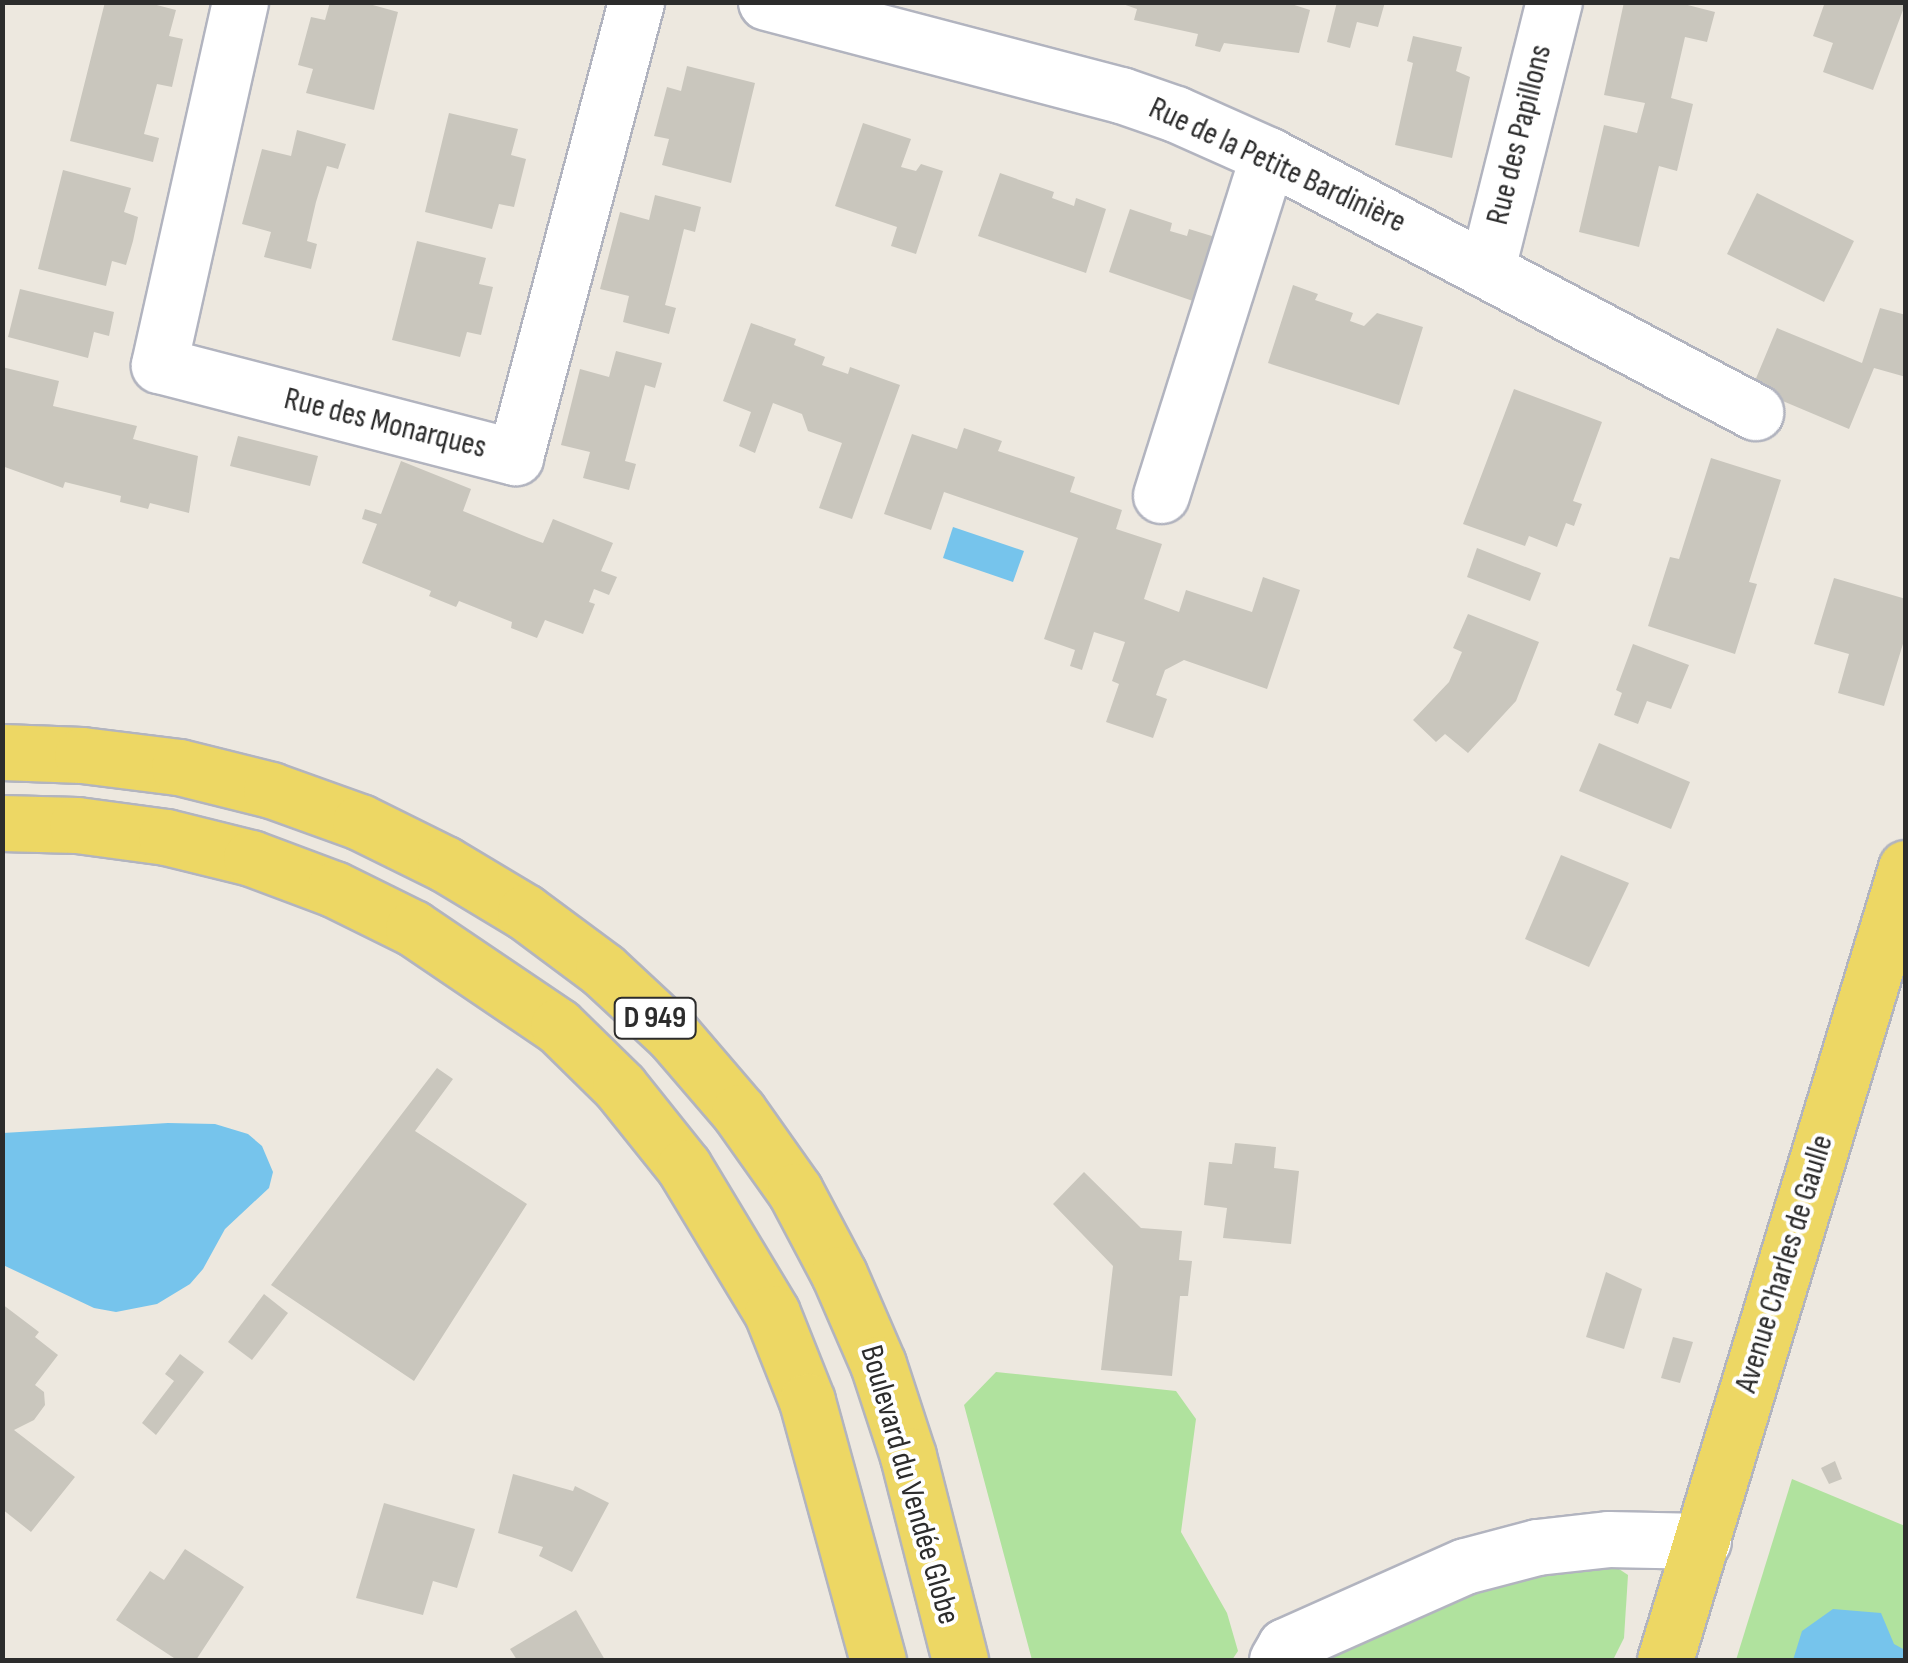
<!DOCTYPE html>
<meta charset="utf-8">
<style>
body{margin:0}
#map{position:relative;width:1908px;height:1663px;overflow:hidden;background:#ede8df;font-family:"Sofia Sans Condensed",sans-serif}
div>[style]{position:absolute}
[style*='--x']{left:calc(var(--x)*1px);top:calc(var(--y)*1px);width:calc(var(--w)*1px);rotate:calc(var(--a)*1deg)}
.green>*{inset:0;background:#b0e29e}
.water>*{inset:0;background:#76c4ec}
.building>*{inset:0;background:#c9c6bd}
.roads{filter:drop-shadow(2px 0 #b2b4bf) drop-shadow(-2px 0 #b2b4bf) drop-shadow(0 2px #b2b4bf) drop-shadow(0 -2px #b2b4bf)}
.minor>*{height:55px;margin:-27.5px;padding:0 27.5px;transform-origin:27.5px;border-radius:27.5px;background:#fff}
.major>*{height:55px;margin:-27.5px;padding:0 27.5px;transform-origin:27.5px;border-radius:27.5px;background:#edd764}
span{translate:-50% -50%;white-space:nowrap;text-align:center;line-height:1.15;-webkit-text-stroke:8px #fff;paint-order:stroke}
.shield-label span{padding:2px 8px;background:#fff;border:2px solid;border-radius:8px;-webkit-text-stroke-width:0}
.shield-label{font-size:30px;color:#2c2c2c;font-weight:700}
.street-label{font-size:32px;color:#2c2c2c}
.frame{position:absolute;inset:0;border:5px solid #2c2c2c;pointer-events:none}
</style>
<div id="map">
<div class="green">
<div style="clip-path:polygon(996px 1372px,1176px 1391px,1196px 1419px,1181px 1532px,1227px 1613px,1238px 1651px,1232px 1660px,1032px 1660px,964px 1405px)"></div>
<div style="clip-path:polygon(1792px 1479px,1905px 1526px,1905px 1660px,1736px 1660px)"></div>
<div style="clip-path:polygon(1601px 1557px,1628px 1575px,1624px 1638px,1613px 1660px,1301px 1660px,1452px 1595px)"></div>
</div>
<div class="water">
<div style="clip-path:polygon(953px 527px,1024px 551px,1013px 582px,943px 558px)"></div>
<div style="clip-path:polygon(168px 1123px,215px 1124px,248px 1134px,262px 1146px,273px 1172px,269px 1188px,225px 1229px,203px 1269px,190px 1284px,157px 1304px,116px 1312px,94px 1308px,3px 1265px,3px 1133px)"></div>
<div style="clip-path:polygon(1833px 1609px,1881px 1613px,1894px 1644px,1905px 1650px,1905px 1660px,1793px 1660px,1802px 1631px)"></div>
</div>
<div class="building">
<div style="clip-path:polygon(105px 2px,145px 2px,176px 10px,169px 36px,183px 39px,172px 87px,157px 84px,144px 134px,159px 138px,153px 162px,70px 141px)"></div>
<div style="clip-path:polygon(330px 2px,362px 2px,398px 12px,374px 110px,306px 93px,313px 69px,298px 65px,311px 17px,325px 20px)"></div>
<div style="clip-path:polygon(1117px 2px,1285px 2px,1310px 10px,1299px 53px,1224px 43px,1220px 52px,1195px 46px,1198px 34px,1134px 20px,1137px 9px)"></div>
<div style="clip-path:polygon(1337px 2px,1385px 2px,1378px 27px,1357px 22px,1350px 48px,1327px 42px)"></div>
<div style="clip-path:polygon(1624px 2px,1676px 2px,1715px 12px,1707px 42px,1685px 37px,1671px 98px,1693px 104px,1677px 171px,1659px 166px,1639px 247px,1579px 232px,1604px 125px,1637px 133px,1645px 103px,1604px 95px)"></div>
<div style="clip-path:polygon(1825px 2px,1906px 2px,1873px 90px,1823px 72px,1833px 43px,1813px 36px)"></div>
<div style="clip-path:polygon(1413px 36px,1462px 47px,1456px 71px,1470px 77px,1452px 158px,1395px 145px,1413px 63px,1407px 61px)"></div>
<div style="clip-path:polygon(687px 66px,755px 83px,731px 183px,662px 165px,669px 139px,654px 136px,667px 87px,681px 91px)"></div>
<div style="clip-path:polygon(449px 113px,518px 129px,511px 155px,526px 159px,514px 207px,499px 204px,492px 229px,425px 212px)"></div>
<div style="clip-path:polygon(863px 123px,911px 139px,901px 167px,916px 171px,921px 164px,943px 171px,916px 254px,891px 246px,897px 227px,835px 206px)"></div>
<div style="clip-path:polygon(297px 130px,346px 144px,338px 169px,327px 166px,316px 202px,307px 241px,317px 244px,311px 269px,264px 257px,271px 232px,242px 224px,262px 149px,291px 156px)"></div>
<div style="clip-path:polygon(63px 170px,131px 188px,124px 212px,138px 217px,133px 241px,126px 265px,112px 261px,106px 286px,38px 269px)"></div>
<div style="clip-path:polygon(1000px 173px,1054px 192px,1052px 198px,1074px 206px,1076px 198px,1106px 209px,1086px 273px,978px 236px)"></div>
<div style="clip-path:polygon(1757px 193px,1854px 241px,1824px 302px,1727px 254px)"></div>
<div style="clip-path:polygon(655px 195px,701px 207px,695px 232px,684px 229px,675px 266px,665px 305px,676px 308px,669px 334px,623px 322px,629px 296px,600px 289px,620px 212px,649px 220px)"></div>
<div style="clip-path:polygon(1130px 209px,1172px 223px,1170px 231px,1187px 236px,1189px 229px,1215px 237px,1193px 301px,1109px 272px)"></div>
<div style="clip-path:polygon(417px 241px,486px 258px,479px 284px,493px 287px,481px 335px,467px 332px,460px 357px,392px 340px)"></div>
<div style="clip-path:polygon(1293px 285px,1318px 294px,1315px 300px,1353px 313px,1350px 321px,1364px 326px,1377px 313px,1423px 327px,1399px 405px,1268px 363px)"></div>
<div style="clip-path:polygon(20px 289px,114px 312px,109px 336px,94px 332px,88px 358px,8px 337px)"></div>
<div style="clip-path:polygon(1880px 308px,1906px 315px,1906px 377px,1874px 368px,1849px 429px,1752px 388px,1777px 328px,1862px 363px)"></div>
<div style="clip-path:polygon(751px 323px,796px 339px,794px 345px,825px 357px,822px 365px,848px 374px,850px 367px,900px 385px,852px 519px,819px 508px,842px 443px,808px 431px,802px 414px,773px 403px,755px 453px,739px 446px,751px 412px,723px 401px)"></div>
<div style="clip-path:polygon(616px 351px,662px 363px,655px 388px,645px 385px,625px 461px,636px 464px,629px 490px,583px 478px,590px 452px,561px 445px,580px 369px,609px 377px)"></div>
<div style="clip-path:polygon(2px 367px,59px 381px,53px 406px,137px 426px,133px 439px,198px 456px,189px 513px,150px 503px,148px 509px,120px 502px,121px 496px,65px 482px,63px 488px,2px 466px)"></div>
<div style="clip-path:polygon(1514px 389px,1602px 422px,1573px 501px,1582px 504px,1574px 526px,1566px 523px,1557px 547px,1529px 536px,1525px 546px,1463px 524px)"></div>
<div style="clip-path:polygon(964px 428px,1002px 441px,998px 451px,1075px 477px,1070px 492px,1122px 510px,1116px 529px,1162px 544px,1144px 599px,1179px 612px,1186px 590px,1252px 612px,1263px 577px,1300px 590px,1267px 689px,1184px 660px,1165px 670px,1156px 695px,1167px 699px,1153px 738px,1106px 722px,1119px 684px,1112px 681px,1125px 642px,1094px 632px,1082px 670px,1070px 666px,1075px 650px,1044px 639px,1078px 538px,944px 492px,931px 530px,884px 514px,912px 434px,957px 449px)"></div>
<div style="clip-path:polygon(238px 436px,318px 456px,310px 486px,230px 466px)"></div>
<div style="clip-path:polygon(1711px 458px,1781px 480px,1749px 582px,1757px 584px,1735px 654px,1648px 626px,1670px 557px,1679px 559px)"></div>
<div style="clip-path:polygon(401px 461px,471px 489px,463px 511px,529px 538px,543px 543px,553px 519px,613px 543px,601px 571px,617px 577px,609px 595px,594px 589px,589px 602px,595px 604px,583px 634px,545px 620px,537px 638px,511px 628px,512px 622px,459px 601px,456px 607px,429px 596px,431px 591px,362px 563px,377px 524px,362px 519px,365px 509px,381px 514px)"></div>
<div style="clip-path:polygon(1477px 548px,1541px 573px,1530px 601px,1467px 577px)"></div>
<div style="clip-path:polygon(1834px 578px,1906px 599px,1906px 634px,1884px 706px,1838px 693px,1849px 654px,1814px 644px)"></div>
<div style="clip-path:polygon(1468px 614px,1539px 642px,1516px 701px,1468px 753px,1445px 734px,1436px 742px,1413px 720px,1449px 682px,1462px 652px,1453px 648px)"></div>
<div style="clip-path:polygon(1633px 644px,1689px 665px,1671px 709px,1647px 701px,1638px 724px,1614px 715px,1622px 693px,1616px 690px)"></div>
<div style="clip-path:polygon(1599px 743px,1690px 782px,1671px 829px,1579px 791px)"></div>
<div style="clip-path:polygon(1561px 855px,1629px 883px,1589px 967px,1525px 939px)"></div>
<div style="clip-path:polygon(437px 1068px,453px 1079px,415px 1131px,527px 1204px,414px 1381px,271px 1285px)"></div>
<div style="clip-path:polygon(1235px 1143px,1276px 1147px,1274px 1168px,1299px 1171px,1291px 1244px,1223px 1238px,1227px 1208px,1204px 1205px,1209px 1162px,1232px 1164px)"></div>
<div style="clip-path:polygon(1084px 1172px,1141px 1228px,1182px 1231px,1179px 1260px,1192px 1261px,1188px 1296px,1180px 1296px,1172px 1376px,1101px 1370px,1113px 1266px,1053px 1204px)"></div>
<div style="clip-path:polygon(1606px 1272px,1642px 1289px,1624px 1349px,1586px 1337px)"></div>
<div style="clip-path:polygon(264px 1294px,288px 1313px,252px 1360px,228px 1342px)"></div>
<div style="clip-path:polygon(2px 1304px,39px 1332px,35px 1337px,58px 1355px,35px 1385px,44px 1392px,45px 1405px,34px 1420px,14px 1430px,75px 1477px,31px 1532px,2px 1509px)"></div>
<div style="clip-path:polygon(1673px 1337px,1693px 1342px,1680px 1383px,1661px 1378px)"></div>
<div style="clip-path:polygon(180px 1354px,204px 1372px,156px 1435px,142px 1423px,174px 1381px,165px 1374px)"></div>
<div style="clip-path:polygon(1835px 1461px,1842px 1479px,1829px 1484px,1821px 1468px)"></div>
<div style="clip-path:polygon(513px 1474px,573px 1491px,575px 1486px,609px 1503px,572px 1572px,539px 1556px,543px 1547px,498px 1533px)"></div>
<div style="clip-path:polygon(384px 1503px,475px 1529px,457px 1588px,433px 1581px,423px 1615px,356px 1598px)"></div>
<div style="clip-path:polygon(185px 1549px,244px 1587px,196px 1660px,177px 1660px,116px 1620px,150px 1571px,164px 1580px)"></div>
<div style="clip-path:polygon(576px 1610px,605px 1660px,517px 1660px,510px 1649px)"></div>
</div>
<div class="roads">
<div class="minor">
<div style="--x:240;--y:2;--w:372;--a:102.6"></div>
<div style="--x:159;--y:365;--w:368;--a:14.5"></div>
<div style="--x:515;--y:457;--w:471;--a:-75.1"></div>
<div style="--x:766;--y:2;--w:367;--a:14.7"></div>
<div style="--x:1121;--y:95;--w:58;--a:19.1"></div>
<div style="--x:1176;--y:114;--w:101;--a:24"></div>
<div style="--x:1268;--y:155;--w:551;--a:27.82"></div>
<div style="--x:1487;--y:268;--w:274;--a:-75.9"></div>
<div style="--x:1161;--y:495;--w:356;--a:-72.5"></div>
<div style="--x:1277;--y:1660;--w:16;--a:-60"></div>
<div style="--x:1285;--y:1646;--w:197;--a:-24"></div>
<div style="--x:1465;--y:1566;--w:74;--a:-14.8"></div>
<div style="--x:1537;--y:1547;--w:71;--a:-6.4"></div>
<div style="--x:1608;--y:1539;--w:95;--a:1.2"></div>
</div>
<div class="major">
<div style="--x:2;--y:752;--w:80;--a:2.1"></div>
<div style="--x:82;--y:755;--w:98;--a:7.1"></div>
<div style="--x:179;--y:767;--w:95;--a:14"></div>
<div style="--x:271;--y:790;--w:95;--a:19.8"></div>
<div style="--x:360;--y:822;--w:95;--a:26.3"></div>
<div style="--x:445;--y:864;--w:93;--a:31"></div>
<div style="--x:525;--y:912;--w:97;--a:36.6"></div>
<div style="--x:603;--y:970;--w:96;--a:42.9"></div>
<div style="--x:673;--y:1035;--w:101;--a:49.4"></div>
<div style="--x:739;--y:1112;--w:97;--a:54.7"></div>
<div style="--x:795;--y:1191;--w:94;--a:62.1"></div>
<div style="--x:839;--y:1274;--w:98;--a:66.6"></div>
<div style="--x:878;--y:1364;--w:97;--a:71.9"></div>
<div style="--x:908;--y:1456;--w:211;--a:75.7"></div>
<div style="--x:2;--y:823;--w:75;--a:1.5"></div>
<div style="--x:77;--y:825;--w:90;--a:7.7"></div>
<div style="--x:166;--y:837;--w:88;--a:13.9"></div>
<div style="--x:251;--y:858;--w:89;--a:20.5"></div>
<div style="--x:334;--y:889;--w:88;--a:26.3"></div>
<div style="--x:413;--y:928;--w:175;--a:34.1"></div>
<div style="--x:558;--y:1026;--w:87;--a:44.5"></div>
<div style="--x:620;--y:1087;--w:102;--a:51.3"></div>
<div style="--x:684;--y:1167;--w:170;--a:58.9"></div>
<div style="--x:772;--y:1313;--w:95;--a:68.3"></div>
<div style="--x:807;--y:1401;--w:269;--a:74.7"></div>
<div style="--x:1665;--y:1660;--w:828;--a:-73.08"></div>
</div>
</div>
<div class="shield-label">
<span style="left:655px;top:1018px">D 949</span>
</div>
<div class="street-label">
<span style="left:1520px;top:135px;rotate:-76deg">Rue des Papillons</span>
<span style="left:1277px;top:166px;rotate:25deg">Rue de la Petite Bardinière</span>
<span style="left:385px;top:424px;rotate:14deg">Rue des Monarques</span>
<span style="left:1785px;top:1264px;rotate:-73deg">Avenue Charles de Gaulle</span>
<span style="left:909px;top:1485px;rotate:74deg">Boulevard du Vendée Globe</span>
</div>
<div class="frame"></div>
</div>
